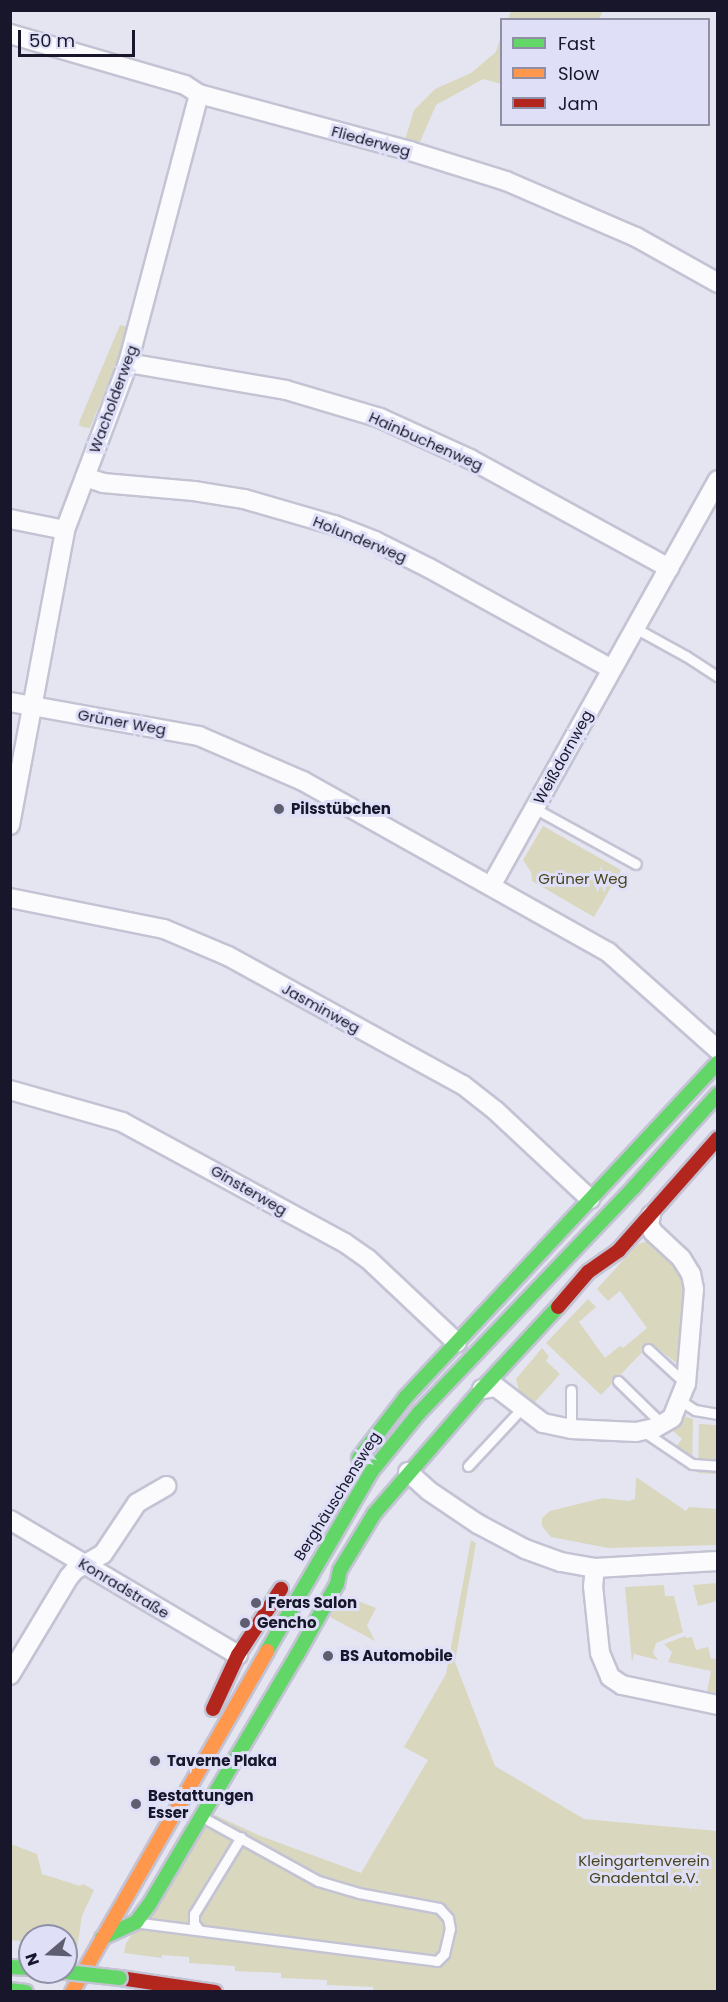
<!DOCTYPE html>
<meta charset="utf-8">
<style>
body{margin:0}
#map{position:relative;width:728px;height:2002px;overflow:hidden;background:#e5e5f2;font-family:Poppins,sans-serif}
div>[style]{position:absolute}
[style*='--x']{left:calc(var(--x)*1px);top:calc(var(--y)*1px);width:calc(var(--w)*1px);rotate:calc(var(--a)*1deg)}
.green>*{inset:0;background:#d9d7be}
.roads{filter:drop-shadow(2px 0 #c3c3d4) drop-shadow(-2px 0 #c3c3d4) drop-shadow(0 2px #c3c3d4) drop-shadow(0 -2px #c3c3d4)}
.lane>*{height:9px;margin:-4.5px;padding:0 4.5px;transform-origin:4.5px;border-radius:4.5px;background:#fbfbfd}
.street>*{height:18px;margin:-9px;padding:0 9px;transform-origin:9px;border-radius:9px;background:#fbfbfd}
.fast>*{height:14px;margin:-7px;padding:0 7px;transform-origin:7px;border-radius:7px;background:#63d668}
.slow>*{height:14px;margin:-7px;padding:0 7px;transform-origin:7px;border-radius:7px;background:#ff974d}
.jam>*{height:14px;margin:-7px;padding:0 7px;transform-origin:7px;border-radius:7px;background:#b3261e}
.bridges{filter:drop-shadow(2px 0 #c3c3d4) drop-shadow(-2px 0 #c3c3d4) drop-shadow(0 2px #c3c3d4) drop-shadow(0 -2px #c3c3d4)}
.fast-bridge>*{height:14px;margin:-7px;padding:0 7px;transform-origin:7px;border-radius:7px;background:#63d668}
.dots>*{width:16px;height:16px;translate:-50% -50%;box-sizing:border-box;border:3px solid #dfe0f8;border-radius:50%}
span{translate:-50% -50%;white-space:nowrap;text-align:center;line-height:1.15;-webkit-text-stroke:6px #dfe0f8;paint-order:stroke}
.street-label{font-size:15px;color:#17162b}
.poi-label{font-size:15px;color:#17162b;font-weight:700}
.left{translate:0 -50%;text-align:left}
.park-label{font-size:15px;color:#48441b}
.frame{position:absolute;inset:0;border:12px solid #17162b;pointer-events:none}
.legend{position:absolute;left:500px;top:18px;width:210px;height:108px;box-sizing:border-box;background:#dfe0f8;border:2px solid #8f8fa6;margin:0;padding:8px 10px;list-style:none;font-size:18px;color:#17162b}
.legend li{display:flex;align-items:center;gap:12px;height:30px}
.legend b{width:30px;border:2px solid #8f8fa6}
.north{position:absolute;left:18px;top:1924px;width:60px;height:60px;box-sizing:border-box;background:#dfe0f8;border:2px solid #8f8fa6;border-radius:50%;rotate:251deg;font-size:16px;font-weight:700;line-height:24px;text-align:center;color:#17162b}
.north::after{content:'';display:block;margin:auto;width:21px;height:27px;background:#5f5e71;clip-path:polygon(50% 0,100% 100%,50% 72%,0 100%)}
.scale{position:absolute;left:18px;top:30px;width:117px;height:27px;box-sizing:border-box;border:3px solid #17162b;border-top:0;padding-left:8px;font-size:18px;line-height:21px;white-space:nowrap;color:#17162b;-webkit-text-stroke:4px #dfe0f8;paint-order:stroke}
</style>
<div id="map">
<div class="green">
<div style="clip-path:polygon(511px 11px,511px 10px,603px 11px,599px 19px,508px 19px)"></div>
<div style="clip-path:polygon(501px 36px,501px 84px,483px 79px,436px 105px,419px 144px,405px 140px,414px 110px,435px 89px,471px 73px,496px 52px)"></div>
<div style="clip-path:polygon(120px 325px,128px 327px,120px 355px,90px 428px,82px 427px,79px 425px,80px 420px)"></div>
<div style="clip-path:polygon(543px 826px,621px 870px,594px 917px,532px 881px,531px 872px,523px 860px)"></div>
<div style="clip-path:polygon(649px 1241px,672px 1260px,681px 1273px,686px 1287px,679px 1365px,651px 1343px,601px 1395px,546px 1343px,588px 1299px,596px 1307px,579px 1322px,605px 1358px,620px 1346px,623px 1348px,647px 1328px,620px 1291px,608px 1301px,597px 1289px,638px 1244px)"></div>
<div style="clip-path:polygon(542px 1348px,549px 1356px,546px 1361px,560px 1374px,533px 1404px,519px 1391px,516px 1379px)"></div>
<div style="clip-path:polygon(683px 1416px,693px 1419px,692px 1472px,658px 1448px,664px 1438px,676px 1447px,682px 1439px,671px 1429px)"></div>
<div style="clip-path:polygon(699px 1424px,716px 1425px,718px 1430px,717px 1474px,698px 1473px)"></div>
<div style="clip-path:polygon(636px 1477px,686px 1511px,689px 1507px,717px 1509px,717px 1545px,608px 1548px,551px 1537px,542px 1526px,542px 1518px,550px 1511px,603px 1498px,629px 1501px,635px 1499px)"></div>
<div style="clip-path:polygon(471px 1540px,476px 1543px,455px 1662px,495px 1766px,584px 1819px,717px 1831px,717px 1991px,373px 1991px,373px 1987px,327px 1985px,327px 1980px,281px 1978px,281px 1973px,235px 1971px,235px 1966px,189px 1963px,189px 1957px,162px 1955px,162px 1958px,124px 1953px,126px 1943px,215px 1815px,258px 1835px,361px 1873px,428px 1760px,404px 1747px,446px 1674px)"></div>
<div style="clip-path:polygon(717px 1583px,717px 1601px,698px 1606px,693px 1585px)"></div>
<div style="clip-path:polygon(664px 1585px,665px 1596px,674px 1596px,683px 1632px,656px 1643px,653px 1653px,658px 1660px,634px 1654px,632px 1662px,625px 1587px)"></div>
<div style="clip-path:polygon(353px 1599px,376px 1608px,367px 1625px,375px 1641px,330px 1617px,337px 1605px)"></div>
<div style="clip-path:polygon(686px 1636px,686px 1638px,692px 1637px,696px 1650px,708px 1647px,711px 1659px,717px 1658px,717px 1693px,707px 1692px,711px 1671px,668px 1662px,672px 1652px,664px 1644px)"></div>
<div style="clip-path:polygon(11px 1844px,37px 1854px,42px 1874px,80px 1886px,83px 1884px,94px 1890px,82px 1916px,77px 1948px,66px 1946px,66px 1936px,30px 1936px,30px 1942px,11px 1940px)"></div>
</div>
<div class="roads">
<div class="lane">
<div style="--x:635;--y:628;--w:58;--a:28.8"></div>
<div style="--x:686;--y:656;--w:38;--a:33"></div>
<div style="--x:534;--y:808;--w:116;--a:28.8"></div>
<div style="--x:648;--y:1349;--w:52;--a:42.6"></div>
<div style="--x:618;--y:1381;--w:63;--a:44.4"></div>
<div style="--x:571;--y:1390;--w:39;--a:90"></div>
<div style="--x:681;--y:1401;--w:17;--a:33"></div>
<div style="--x:695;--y:1410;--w:23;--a:10"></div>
<div style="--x:643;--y:1431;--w:59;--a:34"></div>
<div style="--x:692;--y:1464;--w:26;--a:4"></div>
<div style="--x:468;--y:1466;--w:81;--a:-47"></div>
<div style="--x:141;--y:1923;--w:298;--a:7.3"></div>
<div style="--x:437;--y:1961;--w:10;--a:-45"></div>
<div style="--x:444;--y:1954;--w:26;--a:-77"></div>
<div style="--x:450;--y:1929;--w:11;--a:-100"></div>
<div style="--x:448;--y:1918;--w:13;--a:-132"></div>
<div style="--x:439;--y:1908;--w:81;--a:-169.4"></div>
<div style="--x:359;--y:1893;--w:43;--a:-163.7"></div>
<div style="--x:318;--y:1881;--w:130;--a:-151.1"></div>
<div style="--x:199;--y:1930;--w:9;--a:-126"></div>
<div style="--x:194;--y:1923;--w:9;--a:-90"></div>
<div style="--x:194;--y:1914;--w:90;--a:-58.6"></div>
</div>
<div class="street">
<div style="--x:10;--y:34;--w:182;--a:16.2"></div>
<div style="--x:185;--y:85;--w:17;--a:33"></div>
<div style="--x:199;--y:94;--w:219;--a:15.1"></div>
<div style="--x:410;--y:151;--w:101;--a:17.4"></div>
<div style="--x:506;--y:181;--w:142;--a:23.3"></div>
<div style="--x:636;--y:237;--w:94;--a:29.3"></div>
<div style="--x:128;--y:363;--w:160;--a:9.7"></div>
<div style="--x:286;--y:390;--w:98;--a:16.6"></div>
<div style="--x:380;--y:418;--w:99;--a:24.5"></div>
<div style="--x:470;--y:459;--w:227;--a:28.7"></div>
<div style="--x:85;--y:477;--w:19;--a:18"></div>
<div style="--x:103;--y:483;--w:91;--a:5"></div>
<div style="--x:194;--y:491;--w:51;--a:9.1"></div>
<div style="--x:244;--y:499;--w:94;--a:16.1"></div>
<div style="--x:334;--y:525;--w:44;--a:21.3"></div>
<div style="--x:375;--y:541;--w:60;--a:26.6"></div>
<div style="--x:429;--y:568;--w:209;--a:28.9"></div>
<div style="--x:10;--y:519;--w:56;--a:11.3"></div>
<div style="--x:10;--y:702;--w:192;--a:10.2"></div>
<div style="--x:199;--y:736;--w:113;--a:23.4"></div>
<div style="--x:303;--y:781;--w:350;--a:29.3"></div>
<div style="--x:608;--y:952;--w:147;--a:41.7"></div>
<div style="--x:10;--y:825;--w:300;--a:-79.4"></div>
<div style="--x:65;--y:530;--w:178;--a:-69.3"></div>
<div style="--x:128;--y:363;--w:278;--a:-75.2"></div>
<div style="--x:491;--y:886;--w:465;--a:-60.8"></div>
<div style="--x:10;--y:898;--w:157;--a:11.4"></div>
<div style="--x:164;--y:929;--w:69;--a:22.9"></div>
<div style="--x:228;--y:956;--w:268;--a:28.8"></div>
<div style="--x:463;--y:1085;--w:42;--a:38.2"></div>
<div style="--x:496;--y:1111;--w:129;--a:43.1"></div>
<div style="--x:10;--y:1090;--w:116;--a:15.9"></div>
<div style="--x:122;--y:1122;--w:254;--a:28.5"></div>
<div style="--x:345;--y:1243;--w:28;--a:35"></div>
<div style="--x:368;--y:1259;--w:122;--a:43.3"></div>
<div style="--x:482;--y:1389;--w:14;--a:-8"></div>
<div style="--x:496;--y:1387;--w:59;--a:37.5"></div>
<div style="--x:543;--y:1423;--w:29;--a:12"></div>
<div style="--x:571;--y:1429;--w:65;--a:2.6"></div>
<div style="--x:636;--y:1432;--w:19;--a:-12"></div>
<div style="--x:655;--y:1428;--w:20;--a:-30"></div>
<div style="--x:672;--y:1418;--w:37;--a:-68"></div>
<div style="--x:686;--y:1384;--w:95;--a:-85.2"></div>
<div style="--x:694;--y:1289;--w:15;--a:-101"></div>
<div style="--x:691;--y:1274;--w:19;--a:-122"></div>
<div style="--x:681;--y:1258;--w:38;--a:-137"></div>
<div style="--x:653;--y:1232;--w:9;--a:-117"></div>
<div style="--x:649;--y:1224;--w:9;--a:-77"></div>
<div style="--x:408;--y:1472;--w:28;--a:42"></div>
<div style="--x:429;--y:1491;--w:59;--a:34"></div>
<div style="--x:478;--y:1524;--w:53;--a:28"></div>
<div style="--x:525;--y:1549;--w:38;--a:20"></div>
<div style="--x:561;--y:1562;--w:35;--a:10"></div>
<div style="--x:595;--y:1568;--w:123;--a:-3.3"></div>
<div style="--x:10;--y:1520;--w:265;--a:30.6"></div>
<div style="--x:595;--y:1568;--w:18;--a:96"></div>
<div style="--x:593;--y:1586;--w:67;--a:84"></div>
<div style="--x:600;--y:1653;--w:26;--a:67"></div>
<div style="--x:610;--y:1677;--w:14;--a:34"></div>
<div style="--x:622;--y:1685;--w:98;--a:11.8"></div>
<div style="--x:10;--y:1675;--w:114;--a:-59"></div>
<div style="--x:69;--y:1577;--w:9;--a:-49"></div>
<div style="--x:75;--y:1570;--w:32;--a:-30"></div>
<div style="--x:103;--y:1554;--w:61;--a:-56.3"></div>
<div style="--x:137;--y:1503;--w:34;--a:-30"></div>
</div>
<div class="fast">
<div style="--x:359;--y:1458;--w:76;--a:-52.5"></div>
<div style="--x:405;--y:1398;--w:459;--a:-47"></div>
<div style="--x:267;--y:1651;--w:207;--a:-59.8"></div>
<div style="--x:371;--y:1472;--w:76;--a:-50.9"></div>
<div style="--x:419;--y:1413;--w:312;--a:-46.4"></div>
<div style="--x:634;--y:1187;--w:125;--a:-47.9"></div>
<div style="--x:102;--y:1938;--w:38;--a:-25"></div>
<div style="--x:136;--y:1922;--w:21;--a:-53"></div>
<div style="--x:149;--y:1905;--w:291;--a:-59.4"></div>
<div style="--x:297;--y:1655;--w:81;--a:-60.6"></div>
<div style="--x:337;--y:1584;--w:14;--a:-78"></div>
<div style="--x:340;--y:1570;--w:66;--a:-58.7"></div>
<div style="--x:374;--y:1514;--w:165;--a:-49.2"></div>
<div style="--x:482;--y:1389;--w:112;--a:-47.2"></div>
<div style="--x:10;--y:1967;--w:20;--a:3"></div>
<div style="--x:10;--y:1990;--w:16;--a:7"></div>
</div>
<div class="slow">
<div style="--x:72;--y:1992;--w:393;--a:-60.2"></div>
</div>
<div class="jam">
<div style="--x:558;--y:1307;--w:46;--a:-49.4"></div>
<div style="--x:588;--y:1272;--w:38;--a:-35"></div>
<div style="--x:619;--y:1250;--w:149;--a:-48.5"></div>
<div style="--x:213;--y:1709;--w:60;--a:-65.2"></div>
<div style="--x:238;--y:1655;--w:79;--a:-56.9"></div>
<div style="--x:120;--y:1978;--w:96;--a:8.4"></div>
</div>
</div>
<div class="bridges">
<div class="fast-bridge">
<div style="--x:66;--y:1972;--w:54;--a:6.3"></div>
</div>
</div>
<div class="dots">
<div style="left:279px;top:809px;background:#5f5e71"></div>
<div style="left:256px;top:1603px;background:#5f5e71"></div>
<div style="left:245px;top:1623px;background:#5f5e71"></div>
<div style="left:328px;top:1656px;background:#5f5e71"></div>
<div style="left:155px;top:1761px;background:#5f5e71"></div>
<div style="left:136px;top:1804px;background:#5f5e71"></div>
</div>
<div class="street-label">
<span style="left:371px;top:141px;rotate:15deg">Fliederweg</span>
<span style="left:113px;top:399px;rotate:-70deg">Wacholderweg</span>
<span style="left:426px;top:441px;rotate:24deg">Hainbuchenweg</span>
<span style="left:360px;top:539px;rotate:22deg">Holunderweg</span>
<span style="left:122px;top:722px;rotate:10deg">Grüner Weg</span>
<span style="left:563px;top:757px;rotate:-61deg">Weißdornweg</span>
<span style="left:321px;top:1008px;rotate:29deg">Jasminweg</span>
<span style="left:249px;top:1190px;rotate:30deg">Ginsterweg</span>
<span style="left:337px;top:1496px;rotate:-58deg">Berghäuschensweg</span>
<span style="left:124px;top:1588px;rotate:31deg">Konradstraße</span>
</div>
<div class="poi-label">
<span class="left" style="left:291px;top:809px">Pilsstübchen</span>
<span class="left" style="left:268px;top:1603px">Feras Salon</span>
<span class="left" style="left:257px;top:1623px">Gencho</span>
<span class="left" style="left:340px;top:1656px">BS Automobile</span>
<span class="left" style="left:167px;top:1761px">Taverne Plaka</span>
<span class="left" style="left:148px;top:1804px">Bestattungen<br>Esser</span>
</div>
<div class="park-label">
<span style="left:583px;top:879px">Grüner Weg</span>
<span style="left:644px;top:1869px">Kleingartenverein<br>Gnadental e.V.</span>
</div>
<div class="frame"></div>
<ul class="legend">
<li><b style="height:8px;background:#63d668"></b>Fast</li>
<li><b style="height:8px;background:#ff974d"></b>Slow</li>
<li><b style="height:8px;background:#b3261e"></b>Jam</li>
</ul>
<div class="north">N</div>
<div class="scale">50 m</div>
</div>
